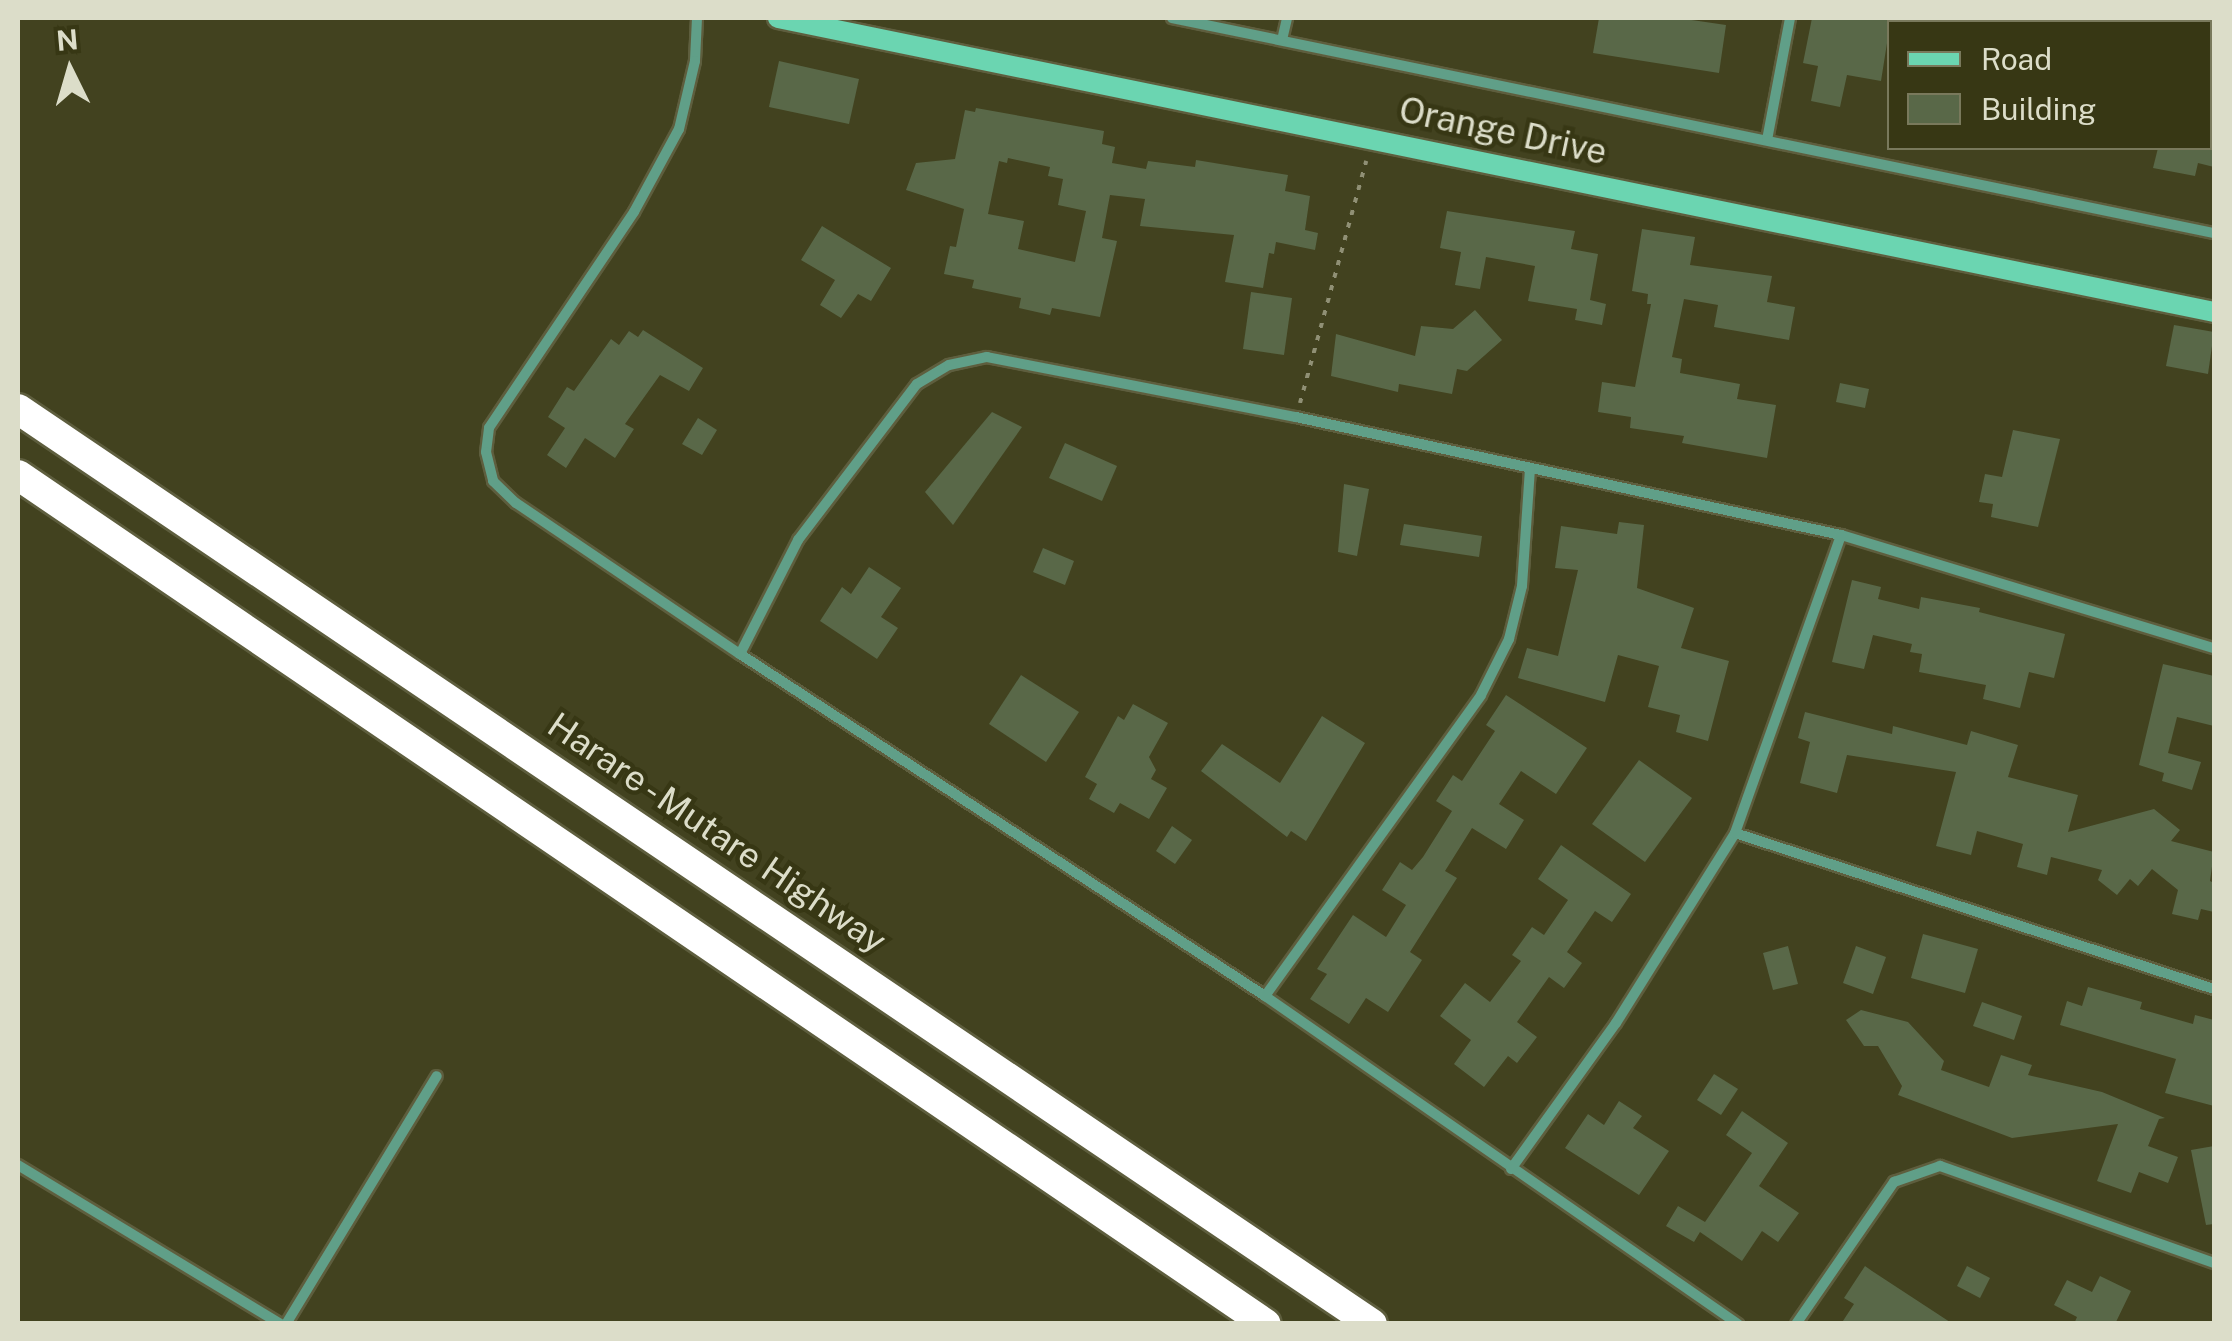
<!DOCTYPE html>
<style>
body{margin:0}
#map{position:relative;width:2232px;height:1341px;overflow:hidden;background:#42421f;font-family:"Public Sans",sans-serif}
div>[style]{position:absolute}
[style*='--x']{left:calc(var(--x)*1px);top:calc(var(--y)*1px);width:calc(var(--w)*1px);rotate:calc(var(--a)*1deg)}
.building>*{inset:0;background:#596848}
.path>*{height:4px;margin-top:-2px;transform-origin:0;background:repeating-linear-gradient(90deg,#909075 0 5px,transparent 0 13px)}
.roads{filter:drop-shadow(2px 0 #5e5e3e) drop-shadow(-2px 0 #5e5e3e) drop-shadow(0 2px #5e5e3e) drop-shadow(0 -2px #5e5e3e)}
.street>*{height:10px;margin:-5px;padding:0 5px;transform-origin:5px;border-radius:5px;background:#609f88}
.secondary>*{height:20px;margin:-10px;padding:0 10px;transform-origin:10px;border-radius:10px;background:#6bd5b1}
.highway>*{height:30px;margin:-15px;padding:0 15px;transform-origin:15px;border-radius:15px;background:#fff}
span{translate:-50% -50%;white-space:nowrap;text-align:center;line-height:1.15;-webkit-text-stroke:9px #373714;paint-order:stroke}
.street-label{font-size:35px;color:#dcddc9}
.frame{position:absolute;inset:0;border:20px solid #dcddc9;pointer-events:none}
.legend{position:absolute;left:1887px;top:20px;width:325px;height:130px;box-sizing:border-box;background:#373714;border:2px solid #79795c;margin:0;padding:12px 18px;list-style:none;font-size:30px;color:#dcddc9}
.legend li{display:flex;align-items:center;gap:20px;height:50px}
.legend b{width:50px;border:2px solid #79795c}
.north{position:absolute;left:20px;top:20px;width:100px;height:100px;-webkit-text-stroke:8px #373714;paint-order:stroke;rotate:355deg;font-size:28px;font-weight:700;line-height:40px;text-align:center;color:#dcddc9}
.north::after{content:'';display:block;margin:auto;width:35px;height:45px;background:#dcddc9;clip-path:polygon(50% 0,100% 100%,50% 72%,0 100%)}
</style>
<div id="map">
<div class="building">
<div style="clip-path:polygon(1599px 18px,1678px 18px,1726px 25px,1719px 73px,1593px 53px)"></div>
<div style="clip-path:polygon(1812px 18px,1891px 18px,1881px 81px,1847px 75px,1840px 107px,1811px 101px,1818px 66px,1803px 63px)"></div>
<div style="clip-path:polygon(779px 61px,859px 79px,849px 124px,769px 107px)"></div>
<div style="clip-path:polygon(evenodd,976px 108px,1104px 131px,1102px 144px,1115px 147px,1112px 163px,1146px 169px,1148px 161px,1195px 167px,1196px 160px,1288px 175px,1285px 191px,1310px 196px,1305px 230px,1318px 233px,1315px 250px,1276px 242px,1274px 254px,1269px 253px,1263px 288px,1225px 282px,1234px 235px,1140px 226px,1145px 199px,1110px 195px,1102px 238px,1117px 241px,1100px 317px,1052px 308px,1050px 315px,1019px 308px,1021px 298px,972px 288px,974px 280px,944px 274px,950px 246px,956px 247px,964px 209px,906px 190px,916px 163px,955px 159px,965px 110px,975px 112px,976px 108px,1008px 158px,1050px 167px,1048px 176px,1063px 179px,1058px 205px,1086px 211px,1075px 262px,1018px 249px,1024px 221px,988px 214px,999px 161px,1007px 163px,1008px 158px)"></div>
<div style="clip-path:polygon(2158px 148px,2214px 148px,2214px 167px,2198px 163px,2195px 176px,2153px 168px)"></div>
<div style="clip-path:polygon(1447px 211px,1575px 231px,1571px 249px,1598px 254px,1590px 300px,1606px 304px,1602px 325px,1575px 320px,1577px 309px,1528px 301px,1535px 266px,1486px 257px,1480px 289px,1455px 285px,1461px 252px,1440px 248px)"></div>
<div style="clip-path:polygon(822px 226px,891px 268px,871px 301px,858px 294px,841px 318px,820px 305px,835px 280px,801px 260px)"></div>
<div style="clip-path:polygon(1642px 229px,1695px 237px,1690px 265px,1772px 276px,1767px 302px,1795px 307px,1789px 340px,1714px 327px,1718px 305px,1684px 299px,1672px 357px,1682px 359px,1680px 373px,1740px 384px,1737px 399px,1776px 405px,1767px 458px,1682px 443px,1684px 436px,1630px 428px,1631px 417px,1598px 412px,1602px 382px,1635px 387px,1651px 304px,1647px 304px,1648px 294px,1632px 291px)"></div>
<div style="clip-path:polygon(1251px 292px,1292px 298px,1284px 355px,1243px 349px)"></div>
<div style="clip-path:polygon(1475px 310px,1502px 340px,1467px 371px,1457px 369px,1452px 394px,1399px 384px,1398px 392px,1331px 376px,1336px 334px,1415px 356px,1421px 326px,1453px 329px)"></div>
<div style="clip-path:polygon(2174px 325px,2214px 332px,2208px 374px,2166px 366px)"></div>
<div style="clip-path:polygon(643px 330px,703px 368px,689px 391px,660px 375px,625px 424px,634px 429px,615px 458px,585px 438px,566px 468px,547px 455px,565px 428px,548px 417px,567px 387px,574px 391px,611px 339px,619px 345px,629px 331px,638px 337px)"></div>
<div style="clip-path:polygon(1840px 383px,1869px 389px,1865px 408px,1836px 402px)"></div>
<div style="clip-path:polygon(992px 412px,1022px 427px,953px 525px,925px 492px)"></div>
<div style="clip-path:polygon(698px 418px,717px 430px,702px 455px,682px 444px)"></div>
<div style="clip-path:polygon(2013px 430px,2060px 439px,2038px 527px,1991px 517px,1993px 504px,1979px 502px,1985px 474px,2002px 477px)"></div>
<div style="clip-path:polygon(1065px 443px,1117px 466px,1102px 501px,1049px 478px)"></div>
<div style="clip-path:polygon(1344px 484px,1369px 489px,1357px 556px,1338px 552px)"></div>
<div style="clip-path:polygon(1619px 522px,1644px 525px,1637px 588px,1694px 608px,1681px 648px,1729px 661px,1708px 741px,1676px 732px,1680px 715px,1648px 707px,1659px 666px,1618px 655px,1605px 702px,1518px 678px,1527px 648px,1558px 656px,1578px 570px,1555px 568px,1561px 526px,1617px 534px)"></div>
<div style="clip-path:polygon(1404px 524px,1482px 536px,1479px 557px,1400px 545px)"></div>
<div style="clip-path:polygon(1043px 548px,1074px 561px,1065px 585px,1033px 572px)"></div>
<div style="clip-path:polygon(869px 567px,901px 588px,881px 617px,898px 628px,877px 659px,820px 621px,842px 587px,851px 594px)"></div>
<div style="clip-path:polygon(1852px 580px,1881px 587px,1878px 599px,1919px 609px,1921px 597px,1980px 608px,1979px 612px,2065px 634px,2054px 678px,2029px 672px,2020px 708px,1983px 699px,1986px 685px,1919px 672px,1922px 654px,1910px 652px,1912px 644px,1873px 635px,1864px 669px,1832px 662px)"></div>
<div style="clip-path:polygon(2163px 664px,2214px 676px,2214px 726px,2177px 717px,2168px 753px,2201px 762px,2192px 790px,2162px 781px,2164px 773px,2139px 765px)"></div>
<div style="clip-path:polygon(1021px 675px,1079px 712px,1046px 762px,989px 724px)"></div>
<div style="clip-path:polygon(1506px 695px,1587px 748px,1556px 794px,1521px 771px,1499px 804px,1524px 820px,1506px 849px,1472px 828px,1445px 871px,1457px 878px,1410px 952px,1422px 960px,1388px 1012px,1366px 998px,1349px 1024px,1310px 999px,1327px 974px,1317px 969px,1353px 915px,1386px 937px,1406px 905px,1382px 890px,1400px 862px,1412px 870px,1423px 857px,1452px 811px,1436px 801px,1453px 775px,1462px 781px,1495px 731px,1486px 725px)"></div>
<div style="clip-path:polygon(1133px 704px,1168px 723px,1149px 757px,1156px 770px,1151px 779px,1167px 788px,1149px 819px,1120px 803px,1114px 813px,1089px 799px,1097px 784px,1085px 777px,1118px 716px,1124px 720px)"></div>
<div style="clip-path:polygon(1805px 712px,1892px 734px,1893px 726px,1967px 745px,1971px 731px,2018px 745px,2008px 777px,2078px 795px,2068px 832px,2154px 809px,2180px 830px,2171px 841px,2214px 852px,2210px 881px,2214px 883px,2214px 912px,2201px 909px,2198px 920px,2172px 914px,2178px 890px,2152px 869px,2138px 886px,2130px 879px,2117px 895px,2098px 880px,2102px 870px,2051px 857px,2047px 875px,2017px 867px,2023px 844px,1977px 831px,1971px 855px,1936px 846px,1956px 772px,1847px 755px,1837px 793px,1800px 783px,1810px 742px,1798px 738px)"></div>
<div style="clip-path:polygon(1322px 716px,1365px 743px,1306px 841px,1291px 831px,1287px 837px,1201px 771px,1222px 744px,1280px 783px)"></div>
<div style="clip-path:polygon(1639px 760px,1692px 798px,1645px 862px,1592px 824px)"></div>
<div style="clip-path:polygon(1172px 826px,1192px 840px,1175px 864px,1156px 851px)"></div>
<div style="clip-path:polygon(1561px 845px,1631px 894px,1612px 922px,1595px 911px,1567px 952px,1582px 963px,1564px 988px,1549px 977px,1517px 1022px,1537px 1037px,1517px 1063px,1508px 1056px,1484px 1087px,1454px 1064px,1471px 1040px,1440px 1016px,1465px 983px,1490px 1002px,1521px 961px,1512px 955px,1532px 927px,1544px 935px,1568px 900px,1538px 879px)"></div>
<div style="clip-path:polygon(1923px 934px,1978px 949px,1965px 993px,1911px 978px)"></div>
<div style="clip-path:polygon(1788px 946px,1798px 984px,1773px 990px,1763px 953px)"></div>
<div style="clip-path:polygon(1856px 946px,1886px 957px,1873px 994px,1843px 983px)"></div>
<div style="clip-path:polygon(2088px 987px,2142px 1002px,2140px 1009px,2193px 1024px,2195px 1015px,2214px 1020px,2214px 1106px,2165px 1093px,2176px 1059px,2060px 1025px,2067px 1001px,2082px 1006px)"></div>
<div style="clip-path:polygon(1982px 1002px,2022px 1016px,2014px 1040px,1973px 1026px)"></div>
<div style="clip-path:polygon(1861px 1010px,1908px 1022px,1944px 1061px,1941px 1070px,1989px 1087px,2001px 1055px,2032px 1065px,2028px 1075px,2102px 1092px,2165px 1118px,2159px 1119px,2148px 1146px,2178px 1157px,2168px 1183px,2139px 1172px,2131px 1193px,2097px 1181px,2118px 1124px,2012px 1138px,1898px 1095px,1902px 1086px,1878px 1046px,1864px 1046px,1846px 1020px)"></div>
<div style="clip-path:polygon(1714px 1074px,1738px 1089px,1721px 1115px,1697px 1100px)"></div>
<div style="clip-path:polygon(1619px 1101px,1642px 1116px,1633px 1128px,1669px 1151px,1639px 1195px,1565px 1148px,1588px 1114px,1604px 1125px)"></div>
<div style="clip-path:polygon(1742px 1111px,1788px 1143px,1759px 1186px,1799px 1213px,1778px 1242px,1762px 1231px,1742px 1261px,1700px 1232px,1694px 1242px,1666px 1226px,1678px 1206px,1705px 1222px,1752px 1153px,1726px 1135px)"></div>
<div style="clip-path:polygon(2214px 1146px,2214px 1224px,2206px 1225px,2191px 1150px)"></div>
<div style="clip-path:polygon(1865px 1266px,1872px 1271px,1953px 1324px,1841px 1324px,1854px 1304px,1844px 1298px)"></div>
<div style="clip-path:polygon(1967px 1266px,1990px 1278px,1980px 1298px,1957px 1286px)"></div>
<div style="clip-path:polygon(2100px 1276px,2131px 1291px,2115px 1324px,2074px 1324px,2077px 1317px,2054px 1305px,2067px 1280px,2092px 1292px)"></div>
</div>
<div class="path">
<div style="--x:1300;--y:403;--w:251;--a:-74.7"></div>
</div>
<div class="roads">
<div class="street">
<div style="--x:697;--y:18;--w:43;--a:92.7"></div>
<div style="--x:695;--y:61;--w:70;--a:103.2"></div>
<div style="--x:679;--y:129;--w:94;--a:118.5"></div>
<div style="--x:634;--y:212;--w:260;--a:123.9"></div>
<div style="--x:489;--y:428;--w:24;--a:97"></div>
<div style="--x:486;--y:452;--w:30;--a:76"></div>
<div style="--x:493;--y:481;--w:32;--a:44"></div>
<div style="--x:516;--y:503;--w:270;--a:34"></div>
<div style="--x:740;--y:654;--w:627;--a:33.08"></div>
<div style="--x:1265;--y:996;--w:576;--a:34.74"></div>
<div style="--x:1172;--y:18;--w:1064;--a:11.66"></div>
<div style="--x:1282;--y:40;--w:23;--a:-77"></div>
<div style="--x:1767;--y:140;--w:124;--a:-79.3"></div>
<div style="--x:740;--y:654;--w:128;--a:-63"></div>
<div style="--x:798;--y:540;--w:196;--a:-52.7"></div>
<div style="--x:917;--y:384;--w:37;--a:-31"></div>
<div style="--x:949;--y:365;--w:39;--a:-12"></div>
<div style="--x:987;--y:357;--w:315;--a:11"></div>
<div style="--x:1296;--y:417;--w:558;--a:12.22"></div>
<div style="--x:1841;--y:535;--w:390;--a:16.9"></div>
<div style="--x:1735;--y:833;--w:504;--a:18.04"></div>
<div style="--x:1265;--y:996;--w:370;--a:-54.3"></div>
<div style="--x:1481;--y:695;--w:63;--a:-63.4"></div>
<div style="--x:1509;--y:639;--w:55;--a:-76.2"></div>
<div style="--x:1522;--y:586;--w:117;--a:-86.1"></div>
<div style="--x:18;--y:1165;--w:307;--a:31.2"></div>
<div style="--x:1511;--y:1169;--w:180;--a:-54.3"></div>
<div style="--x:1616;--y:1023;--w:224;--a:-57.9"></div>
<div style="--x:1735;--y:833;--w:316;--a:-70.4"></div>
<div style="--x:286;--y:1324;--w:290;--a:-58.7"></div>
<div style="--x:1796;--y:1324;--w:173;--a:-55.4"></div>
<div style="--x:1894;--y:1182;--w:49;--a:-19.2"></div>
<div style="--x:1940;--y:1166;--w:291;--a:19.5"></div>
</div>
<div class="secondary">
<div style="--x:778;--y:18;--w:1466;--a:11.57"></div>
</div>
<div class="highway">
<div style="--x:18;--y:409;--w:1634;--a:34.05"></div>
<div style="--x:18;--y:475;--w:1509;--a:34.23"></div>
</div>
</div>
<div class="street-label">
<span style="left:1503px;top:131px;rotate:12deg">Orange Drive</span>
<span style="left:717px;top:833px;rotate:34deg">Harare - Mutare Highway</span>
</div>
<div class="frame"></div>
<ul class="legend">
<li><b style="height:12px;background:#6bd5b1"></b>Road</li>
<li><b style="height:28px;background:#596848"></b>Building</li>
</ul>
<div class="north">N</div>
</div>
